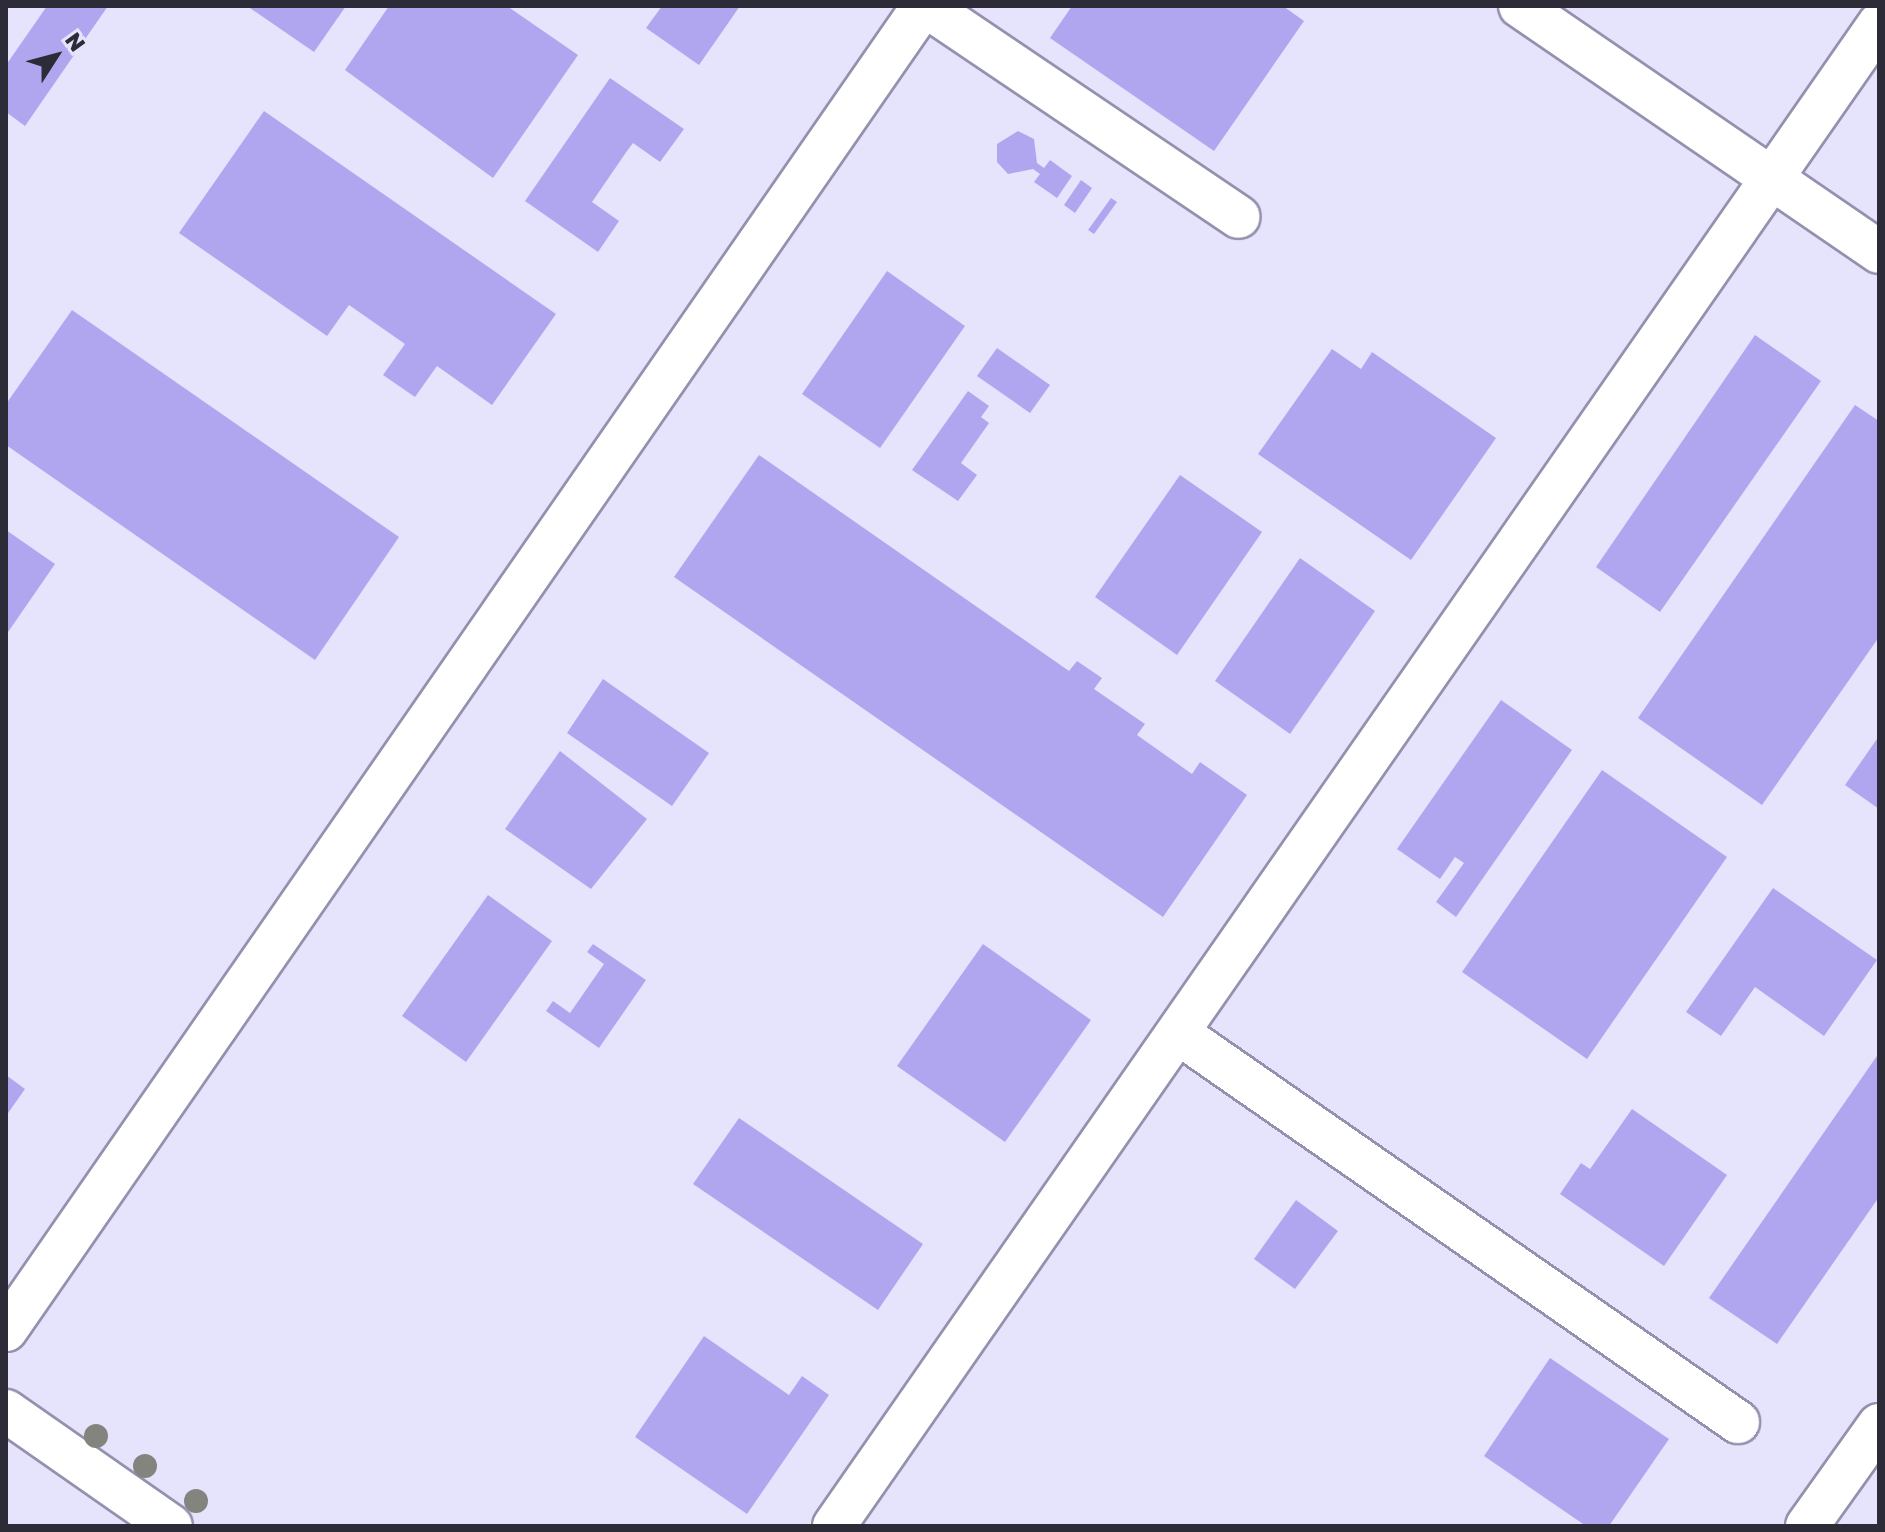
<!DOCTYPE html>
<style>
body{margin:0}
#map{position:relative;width:1885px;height:1532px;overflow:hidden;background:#e6e4fd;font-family:"Golos Text",sans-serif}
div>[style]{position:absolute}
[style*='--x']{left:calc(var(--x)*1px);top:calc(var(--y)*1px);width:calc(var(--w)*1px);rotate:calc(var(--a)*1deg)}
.building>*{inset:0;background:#b0a6f0}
.roads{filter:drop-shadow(2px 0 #9491ae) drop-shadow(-2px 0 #9491ae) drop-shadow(0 2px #9491ae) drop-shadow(0 -2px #9491ae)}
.minor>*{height:42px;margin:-21px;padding:0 21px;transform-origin:21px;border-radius:21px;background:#fff}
.trees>*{width:24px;height:24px;margin:-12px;border-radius:50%;background:#82847d}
span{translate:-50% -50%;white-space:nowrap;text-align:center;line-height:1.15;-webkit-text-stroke:6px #e6e4fd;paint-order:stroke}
.frame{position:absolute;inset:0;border:8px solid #2d2b37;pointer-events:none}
.north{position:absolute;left:16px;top:16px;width:80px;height:80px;-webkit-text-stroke:6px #e6e4fd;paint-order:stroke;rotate:54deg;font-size:22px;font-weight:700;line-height:32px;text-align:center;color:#2d2b37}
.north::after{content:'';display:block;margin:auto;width:28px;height:36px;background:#2d2b37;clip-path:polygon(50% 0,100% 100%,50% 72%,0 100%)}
</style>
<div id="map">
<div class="building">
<div style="clip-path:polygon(47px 6px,108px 6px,25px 126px,6px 112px,6px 65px)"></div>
<div style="clip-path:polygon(247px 6px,346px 6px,314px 52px)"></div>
<div style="clip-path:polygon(389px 6px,507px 6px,578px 55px,493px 178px,345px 70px)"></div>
<div style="clip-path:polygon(662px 6px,740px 6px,699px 65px,646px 28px)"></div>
<div style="clip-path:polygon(1072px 6px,1283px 6px,1304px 21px,1214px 151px,1050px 38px)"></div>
<div style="clip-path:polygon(610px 78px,684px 129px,660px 162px,633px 143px,627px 151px,592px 202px,619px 221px,598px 252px,525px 201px)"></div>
<div style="clip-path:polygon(264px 111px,556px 314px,492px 405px,437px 366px,415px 397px,383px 375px,405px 344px,349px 305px,327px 336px,179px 233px)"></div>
<div style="clip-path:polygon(1018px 131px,1034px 139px,1037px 163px,1044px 168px,1050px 160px,1072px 176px,1057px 198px,1034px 182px,1040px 174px,1033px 169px,1008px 174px,997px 162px,997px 144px)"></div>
<div style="clip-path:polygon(1081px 180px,1092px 188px,1075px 213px,1064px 205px)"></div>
<div style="clip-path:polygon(1111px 198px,1117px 202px,1094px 234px,1088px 230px)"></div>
<div style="clip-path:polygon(887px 271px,965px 326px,880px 448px,802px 394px)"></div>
<div style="clip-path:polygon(72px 310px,399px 537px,315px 660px,6px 445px,6px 404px)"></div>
<div style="clip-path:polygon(1755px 335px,1821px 381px,1660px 612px,1596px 567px)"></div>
<div style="clip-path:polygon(997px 348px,1050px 385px,1030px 413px,977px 376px)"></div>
<div style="clip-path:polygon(1332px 349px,1361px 369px,1372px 352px,1496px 438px,1411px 560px,1258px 454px)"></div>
<div style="clip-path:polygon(968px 391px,989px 406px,981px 417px,989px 423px,961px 463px,977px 475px,958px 501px,912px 470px)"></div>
<div style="clip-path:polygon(1855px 405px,1879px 421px,1879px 637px,1762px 805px,1638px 718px)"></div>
<div style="clip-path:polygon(759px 455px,1069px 671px,1077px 661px,1102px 678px,1094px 689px,1145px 724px,1137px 735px,1192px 774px,1200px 762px,1247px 795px,1163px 917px,674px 577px)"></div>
<div style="clip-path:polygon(1180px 475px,1262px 532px,1177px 655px,1095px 597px)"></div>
<div style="clip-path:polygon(6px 530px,55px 564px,6px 635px)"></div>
<div style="clip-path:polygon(1300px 558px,1375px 611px,1290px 734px,1215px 681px)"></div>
<div style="clip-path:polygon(603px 679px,709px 753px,672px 806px,567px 733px)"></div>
<div style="clip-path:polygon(1501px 700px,1572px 750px,1456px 917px,1436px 902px,1464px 863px,1455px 857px,1440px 879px,1397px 849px)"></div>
<div style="clip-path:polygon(1879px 736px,1879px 809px,1845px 785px)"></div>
<div style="clip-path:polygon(560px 751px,647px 819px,591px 889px,505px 829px)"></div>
<div style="clip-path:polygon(1602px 770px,1727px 857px,1587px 1059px,1462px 972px)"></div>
<div style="clip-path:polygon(1773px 888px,1877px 960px,1824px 1036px,1755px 987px,1721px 1036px,1686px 1012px)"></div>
<div style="clip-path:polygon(488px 895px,552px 941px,466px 1062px,402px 1016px)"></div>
<div style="clip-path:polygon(593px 944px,646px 980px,599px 1048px,546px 1011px,553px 1001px,570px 1013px,604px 964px,587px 952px)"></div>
<div style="clip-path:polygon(983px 944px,1091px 1020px,1005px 1142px,897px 1066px)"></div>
<div style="clip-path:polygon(1879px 1053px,1879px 1197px,1777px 1344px,1709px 1298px)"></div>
<div style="clip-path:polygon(6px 1075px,25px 1089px,6px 1116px)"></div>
<div style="clip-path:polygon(1632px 1109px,1727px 1175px,1664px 1266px,1560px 1194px,1581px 1163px,1590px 1169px)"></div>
<div style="clip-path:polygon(739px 1118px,923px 1244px,878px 1310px,693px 1184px)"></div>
<div style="clip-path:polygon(1296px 1200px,1338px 1231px,1295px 1289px,1254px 1259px)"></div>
<div style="clip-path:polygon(704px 1336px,789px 1395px,802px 1376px,829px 1395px,747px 1514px,635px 1437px)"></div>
<div style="clip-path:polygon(1550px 1358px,1669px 1439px,1609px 1526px,1586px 1526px,1484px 1456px)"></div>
</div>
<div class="roads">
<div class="minor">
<div style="--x:926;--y:6;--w:377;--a:34"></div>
<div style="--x:1520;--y:6;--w:435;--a:34.4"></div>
<div style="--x:1178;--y:1033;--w:682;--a:34.79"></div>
<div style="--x:6;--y:1330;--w:1611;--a:-55.29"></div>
<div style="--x:6;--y:1411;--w:201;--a:34.9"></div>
<div style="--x:834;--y:1526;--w:1830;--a:-55.17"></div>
<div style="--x:1807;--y:1526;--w:124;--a:-54.5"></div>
</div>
</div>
<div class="trees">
<div style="left:96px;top:1436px"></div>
<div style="left:145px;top:1466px"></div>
<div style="left:196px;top:1501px"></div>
</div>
<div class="frame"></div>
<div class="north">N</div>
</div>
